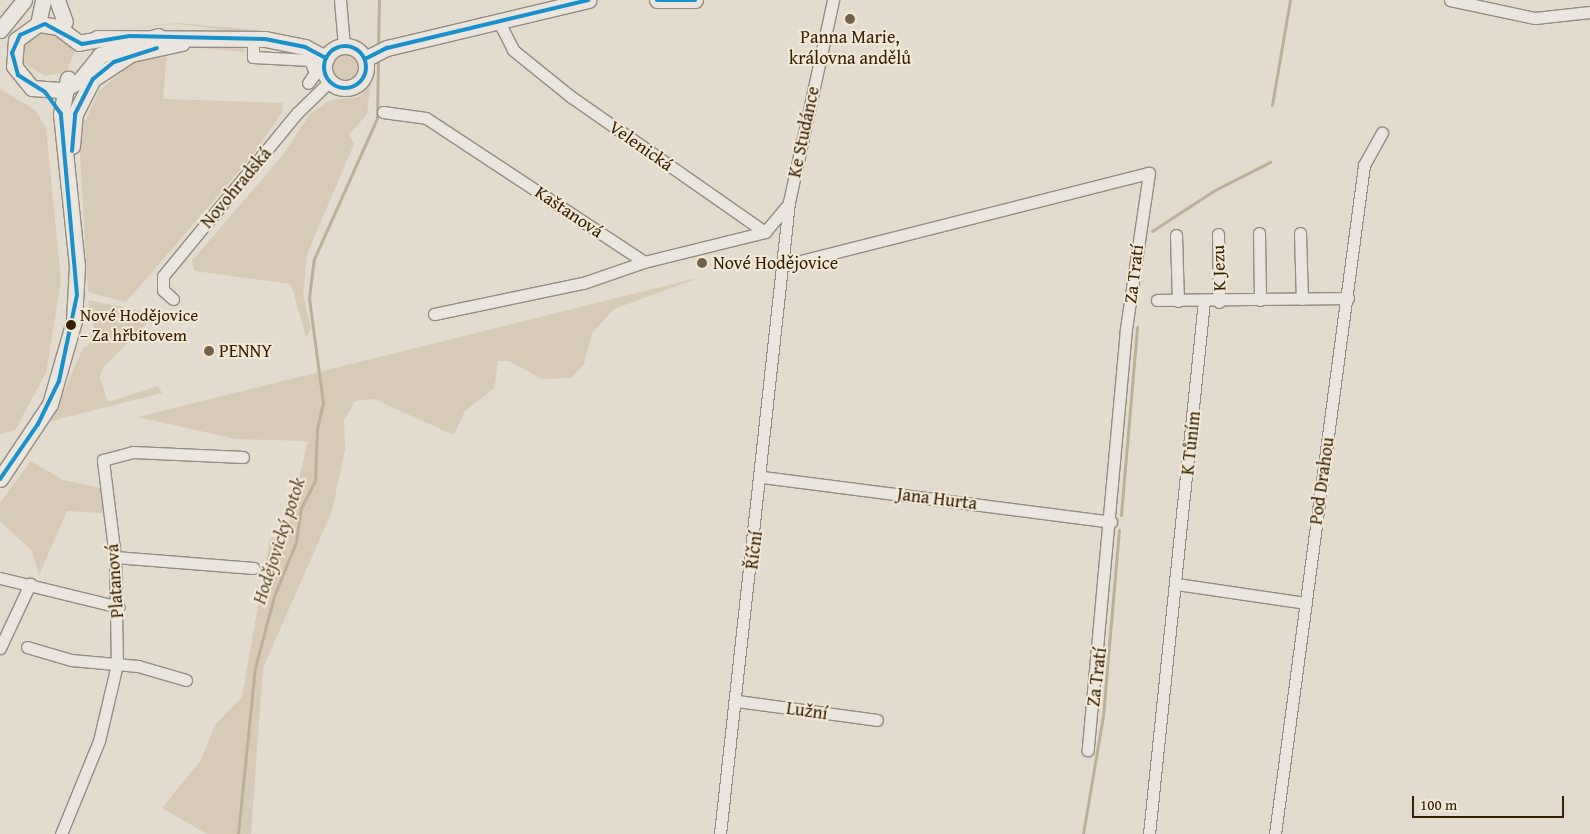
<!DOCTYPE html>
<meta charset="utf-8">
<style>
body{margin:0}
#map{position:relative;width:1590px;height:834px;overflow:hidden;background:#e3dbcd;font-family:"Gentium Book Plus",serif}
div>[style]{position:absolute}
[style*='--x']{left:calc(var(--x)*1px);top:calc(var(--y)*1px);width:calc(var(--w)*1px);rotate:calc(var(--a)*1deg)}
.green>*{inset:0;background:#d7cab6}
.round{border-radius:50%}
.stream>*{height:3px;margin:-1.5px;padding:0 1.5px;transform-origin:1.5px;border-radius:1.5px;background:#beb098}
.roads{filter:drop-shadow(1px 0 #948c81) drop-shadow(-1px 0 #948c81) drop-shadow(0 1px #948c81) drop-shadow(0 -1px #948c81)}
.street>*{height:11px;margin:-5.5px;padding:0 5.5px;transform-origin:5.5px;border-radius:5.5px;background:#eae5de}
.secondary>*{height:15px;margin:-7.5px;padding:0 7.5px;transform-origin:7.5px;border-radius:7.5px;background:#eae5de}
.secondary>.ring{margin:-7.5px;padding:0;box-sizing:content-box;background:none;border:15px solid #eae5de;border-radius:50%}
.bus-1>*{height:4px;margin:-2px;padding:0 2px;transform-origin:2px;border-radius:2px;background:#1a91cc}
.bus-1>.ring{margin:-2px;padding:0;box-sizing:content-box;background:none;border:4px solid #1a91cc;border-radius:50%}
.dots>*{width:14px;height:14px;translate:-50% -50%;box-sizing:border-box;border:2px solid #f3e9d9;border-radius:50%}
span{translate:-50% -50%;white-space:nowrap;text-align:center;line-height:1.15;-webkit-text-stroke:4px #f3e9d9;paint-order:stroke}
.bus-label{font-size:17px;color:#362000}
.left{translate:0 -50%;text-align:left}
.poi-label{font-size:18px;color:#362000}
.street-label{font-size:18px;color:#362000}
.water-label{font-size:19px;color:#604c2d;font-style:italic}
.scale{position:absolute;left:1412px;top:796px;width:152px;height:22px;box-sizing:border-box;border:2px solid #362000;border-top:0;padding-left:6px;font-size:15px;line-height:18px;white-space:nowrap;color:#362000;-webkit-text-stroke:4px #f3e9d9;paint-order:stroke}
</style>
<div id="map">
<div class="green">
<div style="clip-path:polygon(178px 23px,256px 30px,303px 39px,177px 24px,108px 30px)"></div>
<div style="clip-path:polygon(37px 31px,59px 35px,76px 49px,66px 72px,45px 76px,19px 60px,21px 45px)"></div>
<div style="clip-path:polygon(183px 46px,243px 47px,246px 52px,189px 47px,167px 51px,163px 99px,283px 103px,282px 112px,253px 155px,126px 302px,88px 292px,78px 120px,86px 120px,99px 91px,120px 73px,118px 65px,149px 52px)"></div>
<div class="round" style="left:331px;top:54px;width:28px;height:28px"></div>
<div style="clip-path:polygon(371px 82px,367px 114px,349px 135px,354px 144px,307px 254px,303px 294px,311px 329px,306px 337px,291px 284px,195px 271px,192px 261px,282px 156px,310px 114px,331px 100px,359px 97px)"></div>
<div style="clip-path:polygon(0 89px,35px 110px,46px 128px,61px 280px,46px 373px,15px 430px,0 434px)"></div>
<div style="clip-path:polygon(701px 277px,614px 309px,592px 333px,584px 364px,571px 378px,542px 379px,509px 361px,498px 361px,494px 388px,465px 411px,454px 435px,374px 399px,355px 401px,344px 420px,345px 449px,332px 511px,263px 668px,251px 834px,207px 834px,162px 808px,201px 760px,215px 725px,242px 697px,270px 538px,285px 539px,308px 441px,236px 439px,138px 417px)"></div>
<div style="clip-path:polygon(88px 300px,141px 311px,149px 321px,102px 369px,100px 378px,108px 402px,158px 386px,162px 393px,51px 421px,83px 348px,89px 345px,94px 326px)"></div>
<div style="clip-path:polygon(31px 461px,63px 480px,101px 488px,103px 513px,67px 511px,39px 575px,32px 551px,0 521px,0 503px)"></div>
</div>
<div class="stream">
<div style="--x:378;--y:47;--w:47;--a:-88.8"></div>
<div style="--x:1272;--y:105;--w:107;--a:-80.3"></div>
<div style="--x:1152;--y:231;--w:75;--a:-33.1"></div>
<div style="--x:1215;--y:190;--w:62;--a:-27"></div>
<div style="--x:1121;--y:515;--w:189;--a:-85.1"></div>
<div style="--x:238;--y:834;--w:167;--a:-84.2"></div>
<div style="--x:255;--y:668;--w:74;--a:-75.2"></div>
<div style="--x:274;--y:596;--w:58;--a:-67.8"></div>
<div style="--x:296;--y:542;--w:34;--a:-82"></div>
<div style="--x:301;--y:508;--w:30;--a:-63"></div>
<div style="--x:315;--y:481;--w:52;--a:-87.8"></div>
<div style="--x:317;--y:429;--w:27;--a:-77"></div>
<div style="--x:323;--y:403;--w:106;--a:-97.6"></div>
<div style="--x:309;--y:298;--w:39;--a:-83"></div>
<div style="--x:314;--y:259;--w:154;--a:-65.9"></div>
<div style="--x:377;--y:118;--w:60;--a:-89"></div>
<div style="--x:1083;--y:834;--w:120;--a:-80.4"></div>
<div style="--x:1103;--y:716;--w:187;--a:-85.1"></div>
</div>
<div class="roads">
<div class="street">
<div style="--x:340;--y:0;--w:46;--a:85"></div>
<div style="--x:1450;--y:0;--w:87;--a:12"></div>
<div style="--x:1535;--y:18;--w:55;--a:-6.2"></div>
<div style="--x:500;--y:24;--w:29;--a:63"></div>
<div style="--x:513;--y:50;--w:73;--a:38.9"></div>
<div style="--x:570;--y:96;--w:238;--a:34.9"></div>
<div style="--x:253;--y:39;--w:18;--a:90"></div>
<div style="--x:253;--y:57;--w:57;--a:3"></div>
<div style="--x:310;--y:60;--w:14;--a:69"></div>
<div style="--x:315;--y:73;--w:12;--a:125"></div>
<div style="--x:383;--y:112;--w:43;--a:7.9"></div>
<div style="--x:426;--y:118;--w:261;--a:33.4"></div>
<div style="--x:644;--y:262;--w:125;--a:-13.9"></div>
<div style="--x:765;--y:232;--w:34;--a:-50"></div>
<div style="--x:1259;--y:233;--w:67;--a:89.1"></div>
<div style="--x:1300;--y:233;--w:66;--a:88.3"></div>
<div style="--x:1218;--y:234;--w:68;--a:89.2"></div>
<div style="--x:1176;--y:235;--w:66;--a:88.3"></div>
<div style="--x:785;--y:265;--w:375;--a:-14.2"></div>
<div style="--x:1149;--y:173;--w:158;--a:98.4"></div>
<div style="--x:1126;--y:329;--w:423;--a:95.2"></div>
<div style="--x:173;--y:299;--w:13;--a:-138"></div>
<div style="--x:163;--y:290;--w:14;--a:-90"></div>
<div style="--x:163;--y:276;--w:211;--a:-50.6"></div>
<div style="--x:297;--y:113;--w:46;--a:-44.1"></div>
<div style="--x:1157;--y:300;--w:191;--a:-0.6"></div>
<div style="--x:434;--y:314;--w:152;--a:-11.8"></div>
<div style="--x:583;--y:283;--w:65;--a:-19"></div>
<div style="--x:762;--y:477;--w:352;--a:7.3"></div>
<div style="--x:115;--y:557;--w:139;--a:4.5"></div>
<div style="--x:0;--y:578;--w:122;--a:13.7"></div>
<div style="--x:1177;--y:584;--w:129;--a:8.4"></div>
<div style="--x:27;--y:647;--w:46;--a:16.5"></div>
<div style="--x:71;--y:660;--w:67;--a:5.1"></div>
<div style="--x:138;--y:666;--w:50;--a:16.3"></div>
<div style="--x:0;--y:648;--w:71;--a:-64.9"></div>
<div style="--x:737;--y:701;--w:141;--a:7.7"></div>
<div style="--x:61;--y:834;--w:100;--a:-67.8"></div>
<div style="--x:99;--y:741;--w:79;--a:-76.8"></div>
<div style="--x:117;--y:664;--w:107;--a:-91.1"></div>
<div style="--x:115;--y:557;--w:98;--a:-97.1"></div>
<div style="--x:103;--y:460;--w:31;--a:-15"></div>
<div style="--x:133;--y:452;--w:110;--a:2.6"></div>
<div style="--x:720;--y:834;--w:636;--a:-83.77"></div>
<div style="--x:789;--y:202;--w:207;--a:-77.7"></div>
<div style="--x:1149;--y:834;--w:536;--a:-84.11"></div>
<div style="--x:1275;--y:834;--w:675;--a:-82.42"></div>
<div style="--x:1364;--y:165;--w:37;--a:-61"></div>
</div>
<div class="secondary">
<div style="--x:57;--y:0;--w:23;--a:70"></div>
<div style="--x:657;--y:0;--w:38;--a:0"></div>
<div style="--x:38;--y:24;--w:25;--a:-78"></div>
<div style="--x:0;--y:30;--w:38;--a:-51"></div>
<div style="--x:97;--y:38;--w:168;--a:0.3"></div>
<div style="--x:265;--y:39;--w:41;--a:11.3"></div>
<div style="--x:305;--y:47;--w:24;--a:28"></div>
<div style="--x:106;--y:38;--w:27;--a:170"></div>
<div style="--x:79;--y:43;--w:26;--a:-143"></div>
<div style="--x:58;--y:27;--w:20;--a:-171"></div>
<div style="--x:38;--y:24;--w:27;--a:144"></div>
<div style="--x:16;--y:40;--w:26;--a:94"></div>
<div style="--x:14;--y:66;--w:28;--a:51"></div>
<div style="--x:32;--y:88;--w:31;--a:4"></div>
<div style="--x:63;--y:90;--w:20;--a:-30"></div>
<div style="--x:80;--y:80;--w:32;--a:-51"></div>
<div style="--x:100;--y:55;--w:61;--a:-18.1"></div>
<div class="ring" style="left:324px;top:46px;width:27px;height:27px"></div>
<div style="--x:365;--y:59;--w:25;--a:-27"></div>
<div style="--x:387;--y:48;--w:207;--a:-13.4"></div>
<div style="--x:72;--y:146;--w:32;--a:-85"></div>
<div style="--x:75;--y:114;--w:39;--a:-63"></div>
<div style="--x:93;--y:79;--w:45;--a:-33.3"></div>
<div style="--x:131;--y:54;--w:52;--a:-12.2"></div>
<div style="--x:0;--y:479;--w:90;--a:-56.3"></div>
<div style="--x:50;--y:404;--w:86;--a:-73.9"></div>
<div style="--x:74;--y:321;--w:55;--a:-86.9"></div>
<div style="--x:77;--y:266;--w:153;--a:-96"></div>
<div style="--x:61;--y:114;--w:36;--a:-79"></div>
</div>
</div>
<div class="bus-1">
<div style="--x:657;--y:0;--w:38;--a:0"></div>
<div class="ring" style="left:324px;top:46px;width:38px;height:38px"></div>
<div style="--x:365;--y:59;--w:25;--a:-27"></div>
<div style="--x:387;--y:48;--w:207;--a:-13.4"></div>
<div style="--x:72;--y:151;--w:37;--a:-85"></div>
<div style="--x:75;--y:114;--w:39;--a:-63"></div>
<div style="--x:93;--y:79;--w:27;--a:-39"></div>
<div style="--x:114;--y:62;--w:45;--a:-18"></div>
<div style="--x:0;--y:479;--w:67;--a:-55.4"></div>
<div style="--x:38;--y:424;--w:48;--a:-64"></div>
<div style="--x:59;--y:381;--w:88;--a:-78.2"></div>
<div style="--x:77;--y:295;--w:182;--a:-95.1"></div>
<div style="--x:61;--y:114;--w:27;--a:-126"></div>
<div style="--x:45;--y:92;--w:32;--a:-148"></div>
<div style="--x:18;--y:75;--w:23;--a:-105"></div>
<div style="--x:12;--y:53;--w:20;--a:-66"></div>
<div style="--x:20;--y:35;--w:27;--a:-24"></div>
<div style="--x:45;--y:24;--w:42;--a:28.4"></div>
<div style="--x:82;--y:44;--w:48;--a:-9.7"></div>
<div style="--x:129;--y:36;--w:136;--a:1.3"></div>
<div style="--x:265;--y:39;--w:41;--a:11.3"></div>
<div style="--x:305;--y:47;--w:24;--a:28"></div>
</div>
<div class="dots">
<div style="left:850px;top:19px;background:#736148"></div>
<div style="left:702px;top:263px;background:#736148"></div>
<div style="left:71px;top:325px;background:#362000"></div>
<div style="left:209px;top:351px;background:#736148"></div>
</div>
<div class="bus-label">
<span class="left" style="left:80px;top:325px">Nové Hodějovice<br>– Za hřbitovem</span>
</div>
<div class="poi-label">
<span style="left:850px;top:48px">Panna Marie,<br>královna andělů</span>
<span class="left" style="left:713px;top:263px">Nové Hodějovice</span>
<span class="left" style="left:219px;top:351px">PENNY</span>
</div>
<div class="street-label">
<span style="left:804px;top:132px;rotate:-78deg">Ke Studánce</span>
<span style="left:641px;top:146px;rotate:35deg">Velenická</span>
<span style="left:236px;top:188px;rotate:-50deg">Novohradská</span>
<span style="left:569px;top:212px;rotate:34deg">Kaštanová</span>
<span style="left:1219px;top:268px;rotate:-92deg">K Jezu</span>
<span style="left:1134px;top:274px;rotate:-83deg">Za Tratí</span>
<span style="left:1191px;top:443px;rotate:-84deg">K Tůním</span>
<span style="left:1322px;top:481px;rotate:-82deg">Pod Drahou</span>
<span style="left:937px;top:499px;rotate:7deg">Jana Hurta</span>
<span style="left:754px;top:550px;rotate:-83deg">Říční</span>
<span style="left:115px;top:581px;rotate:-94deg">Platanová</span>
<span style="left:1097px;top:677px;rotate:-83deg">Za Tratí</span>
<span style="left:807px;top:711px;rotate:8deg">Lužní</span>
</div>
<div class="water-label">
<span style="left:279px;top:541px;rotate:-72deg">Hodějovický potok</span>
</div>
<div class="scale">100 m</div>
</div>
